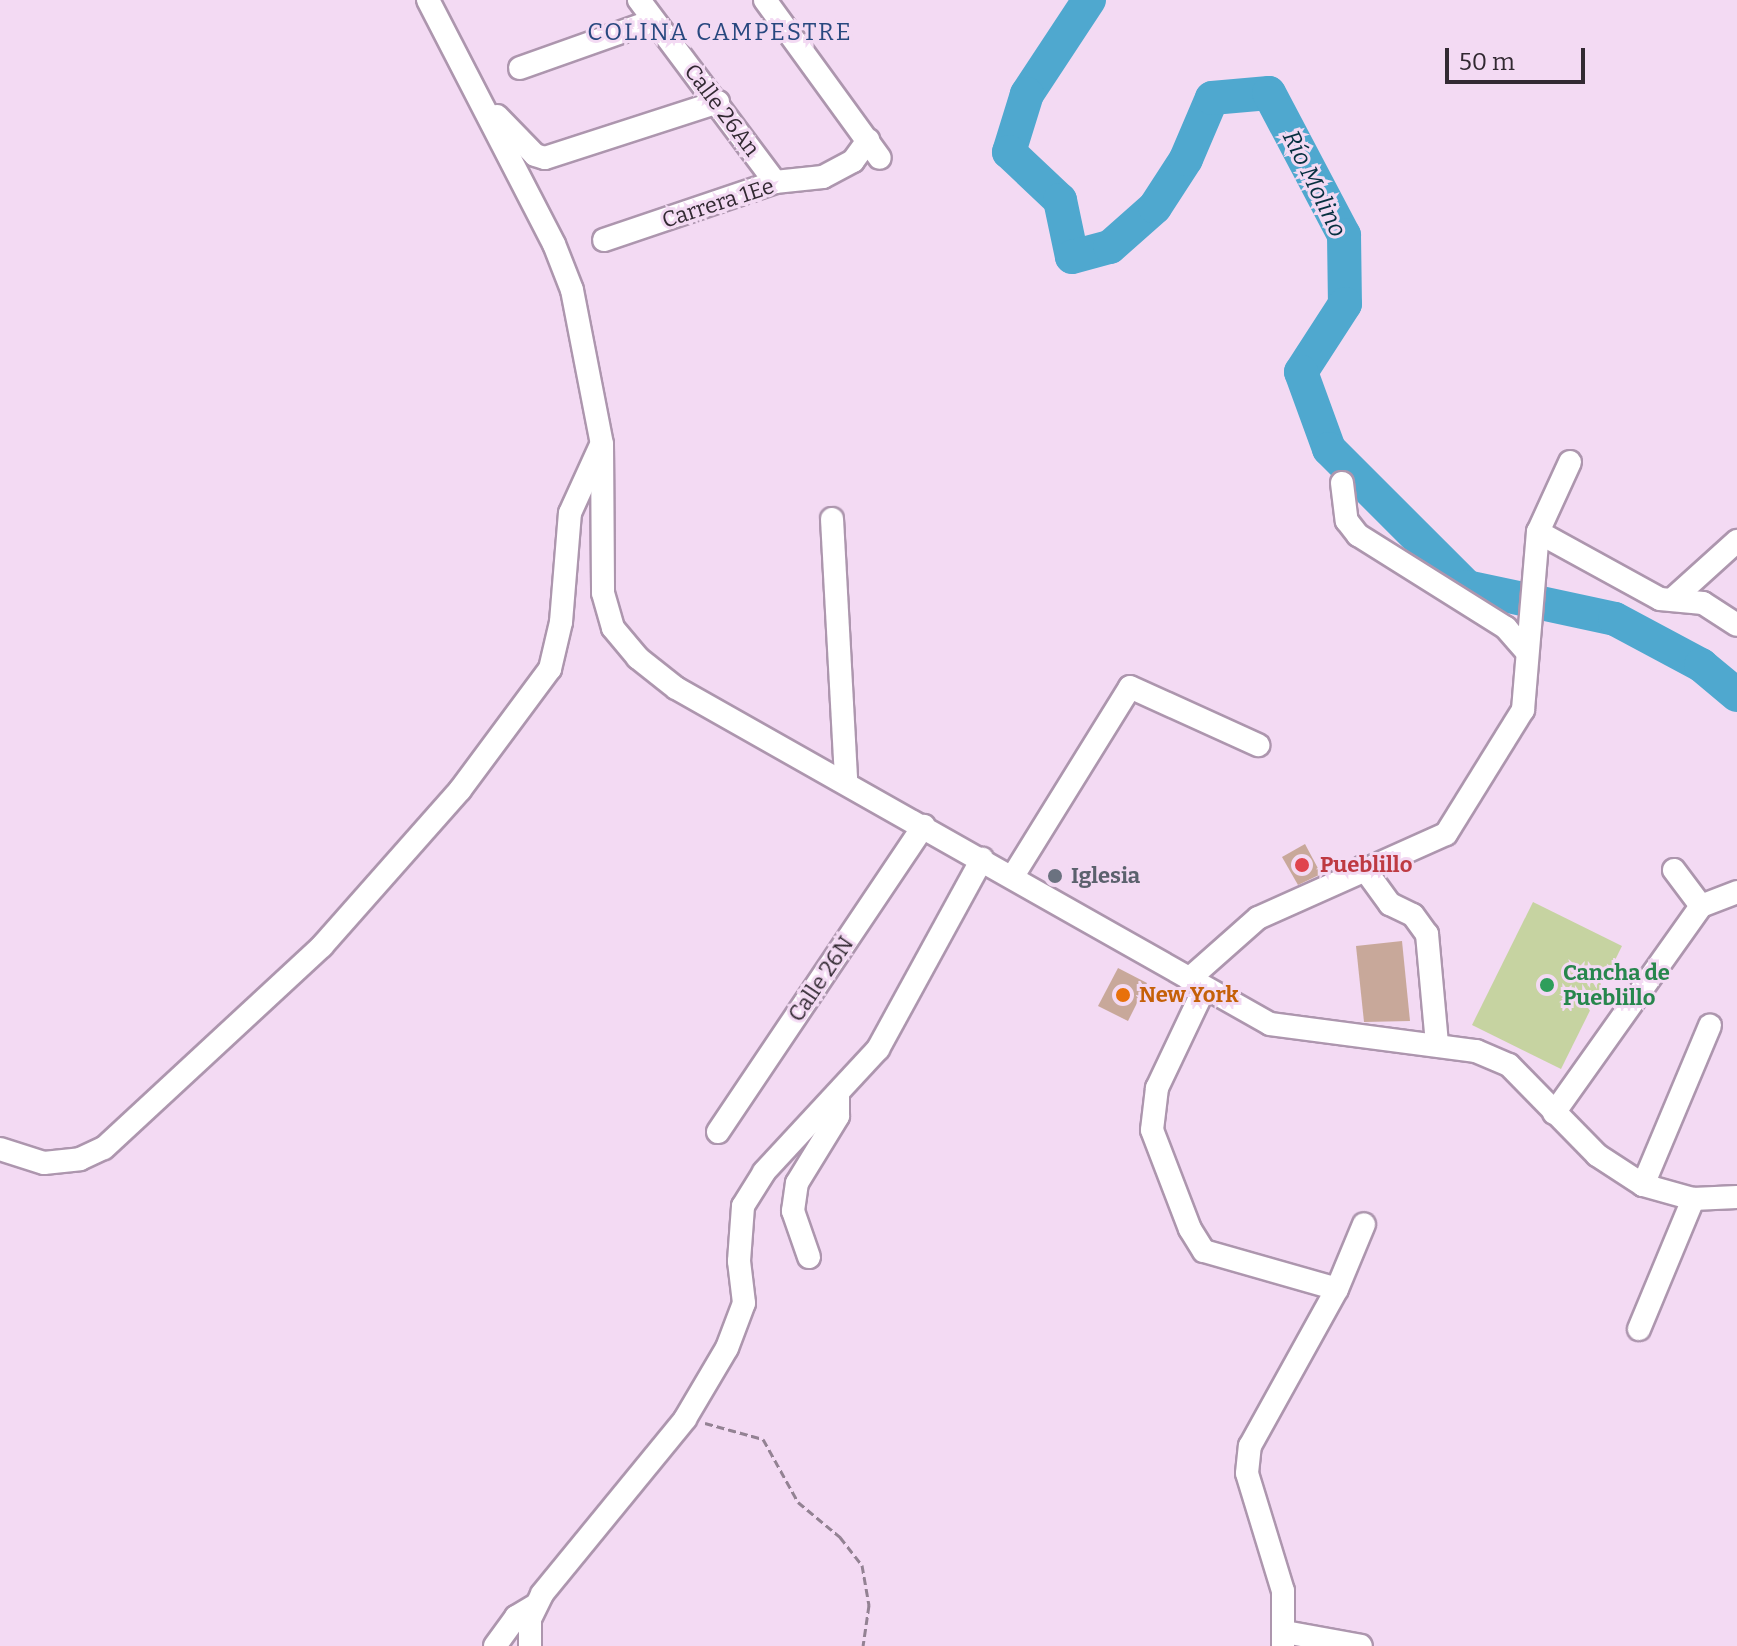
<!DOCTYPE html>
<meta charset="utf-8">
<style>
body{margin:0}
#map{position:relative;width:1737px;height:1646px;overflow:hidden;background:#f3daf3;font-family:Bitter,serif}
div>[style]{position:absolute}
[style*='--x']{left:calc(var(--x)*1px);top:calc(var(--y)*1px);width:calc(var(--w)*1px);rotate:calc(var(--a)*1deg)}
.green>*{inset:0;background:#c6d3a1}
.river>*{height:34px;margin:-17px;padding:0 17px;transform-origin:17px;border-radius:17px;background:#4fa8cf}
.building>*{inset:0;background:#c8a89a}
.path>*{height:3px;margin-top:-1.5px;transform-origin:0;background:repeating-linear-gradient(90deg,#938293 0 8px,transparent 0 12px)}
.roads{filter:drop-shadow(2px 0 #ad96ae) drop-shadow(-2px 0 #ad96ae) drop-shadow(0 2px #ad96ae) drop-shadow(0 -2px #ad96ae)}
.street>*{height:22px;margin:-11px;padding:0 11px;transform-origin:11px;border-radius:11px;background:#fff}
.dots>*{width:22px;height:22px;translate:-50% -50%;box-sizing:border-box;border:4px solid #f3daf3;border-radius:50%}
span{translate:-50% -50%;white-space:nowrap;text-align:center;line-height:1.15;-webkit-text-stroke:6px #f3daf3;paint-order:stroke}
.street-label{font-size:22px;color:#322932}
.health-label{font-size:22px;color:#be3a42;font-weight:700}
.left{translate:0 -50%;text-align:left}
.worship-label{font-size:22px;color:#5b616d;font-weight:700}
.leisure-label{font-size:22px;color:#27864d;font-weight:700}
.food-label{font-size:22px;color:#c56008;font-weight:700}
.neighbourhood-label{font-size:24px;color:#28487f;letter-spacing:2px}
.water-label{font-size:24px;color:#063040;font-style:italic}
.scale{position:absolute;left:1445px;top:48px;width:140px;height:36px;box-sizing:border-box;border:4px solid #322932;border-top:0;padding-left:10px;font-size:24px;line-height:28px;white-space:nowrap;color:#322932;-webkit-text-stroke:6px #f3daf3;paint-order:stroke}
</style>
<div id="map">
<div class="green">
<div style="clip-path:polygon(1533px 902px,1622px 946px,1561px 1069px,1472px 1025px)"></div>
</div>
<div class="river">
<div style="--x:1089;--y:0;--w:113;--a:123.4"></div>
<div style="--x:1027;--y:94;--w:61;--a:107.2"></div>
<div style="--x:1009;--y:152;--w:70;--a:43.3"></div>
<div style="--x:1060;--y:200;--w:58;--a:78.1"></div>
<div style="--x:1072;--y:257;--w:39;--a:-15"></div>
<div style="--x:1110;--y:247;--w:60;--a:-41.6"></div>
<div style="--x:1155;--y:207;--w:57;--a:-57.1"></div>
<div style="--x:1186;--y:159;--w:66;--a:-66.9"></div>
<div style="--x:1212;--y:98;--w:57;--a:-5"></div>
<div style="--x:1269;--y:93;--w:161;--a:62.2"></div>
<div style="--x:1344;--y:235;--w:69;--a:89.2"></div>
<div style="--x:1345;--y:304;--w:81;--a:122.9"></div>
<div style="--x:1301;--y:372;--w:82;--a:70"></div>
<div style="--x:1329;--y:449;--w:195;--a:45"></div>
<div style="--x:1467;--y:587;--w:151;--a:12.2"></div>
<div style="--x:1615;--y:619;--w:98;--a:28.1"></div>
<div style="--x:1701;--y:665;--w:47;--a:39.8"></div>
</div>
<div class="building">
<div style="clip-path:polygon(1305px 844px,1321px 874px,1298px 885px,1282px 857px)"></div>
<div style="clip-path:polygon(1402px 941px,1410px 1021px,1364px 1022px,1356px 946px)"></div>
<div style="clip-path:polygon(1118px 968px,1147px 983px,1128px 1021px,1098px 1006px)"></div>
</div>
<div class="path">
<div style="--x:705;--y:1423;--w:60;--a:15.4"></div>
<div style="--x:763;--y:1439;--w:72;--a:60.9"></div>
<div style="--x:798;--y:1502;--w:55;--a:39.8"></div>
<div style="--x:840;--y:1537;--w:36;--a:52"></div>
<div style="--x:862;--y:1565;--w:41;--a:80.1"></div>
<div style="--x:869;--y:1605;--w:41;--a:98.3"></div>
</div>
<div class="roads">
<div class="street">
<div style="--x:428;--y:0;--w:275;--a:62.7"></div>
<div style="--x:554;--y:244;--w:49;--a:68.6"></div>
<div style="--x:572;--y:290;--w:157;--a:79"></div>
<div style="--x:602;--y:444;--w:149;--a:89.6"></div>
<div style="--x:603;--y:593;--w:36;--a:74"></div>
<div style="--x:613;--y:628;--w:39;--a:50"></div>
<div style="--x:638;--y:658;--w:48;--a:38.3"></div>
<div style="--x:676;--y:688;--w:682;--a:29.49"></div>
<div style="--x:1270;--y:1024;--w:208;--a:7.5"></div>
<div style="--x:1476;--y:1051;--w:36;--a:23"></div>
<div style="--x:1509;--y:1065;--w:126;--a:45.6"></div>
<div style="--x:1597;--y:1155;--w:55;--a:33.1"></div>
<div style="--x:1643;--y:1185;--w:52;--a:15.6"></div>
<div style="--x:1693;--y:1199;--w:44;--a:-2.6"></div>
<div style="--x:639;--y:0;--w:227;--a:53.2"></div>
<div style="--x:765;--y:0;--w:195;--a:54"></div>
<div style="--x:520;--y:68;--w:141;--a:-19.5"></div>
<div style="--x:497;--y:116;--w:54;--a:45.7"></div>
<div style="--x:535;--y:155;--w:10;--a:17"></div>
<div style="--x:545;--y:158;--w:182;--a:-17.9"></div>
<div style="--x:604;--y:240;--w:181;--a:-18.7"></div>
<div style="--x:775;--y:182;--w:48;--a:-5.9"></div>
<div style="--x:823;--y:177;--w:34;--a:-28"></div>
<div style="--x:853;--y:161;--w:26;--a:-54"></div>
<div style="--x:1342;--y:483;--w:38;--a:83"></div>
<div style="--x:1347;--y:521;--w:18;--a:52"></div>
<div style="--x:1358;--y:535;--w:175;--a:32.1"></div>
<div style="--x:1506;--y:628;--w:29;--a:49"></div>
<div style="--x:832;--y:519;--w:261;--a:86.9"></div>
<div style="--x:1538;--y:532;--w:139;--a:28.8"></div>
<div style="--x:1660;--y:599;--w:43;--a:5.3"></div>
<div style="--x:1703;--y:603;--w:40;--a:32.9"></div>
<div style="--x:1675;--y:597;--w:84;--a:-42.1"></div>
<div style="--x:1363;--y:867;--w:46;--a:53.9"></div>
<div style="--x:1390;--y:904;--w:25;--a:26"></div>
<div style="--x:1413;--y:915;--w:24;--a:54"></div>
<div style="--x:1427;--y:934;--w:110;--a:84.8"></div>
<div style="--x:1674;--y:870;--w:45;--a:53.1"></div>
<div style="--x:1013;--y:876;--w:222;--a:-58.2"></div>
<div style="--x:1130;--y:687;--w:141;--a:24.4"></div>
<div style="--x:1189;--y:979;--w:92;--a:-41.5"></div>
<div style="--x:1258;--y:918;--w:206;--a:-24.1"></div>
<div style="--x:1446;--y:834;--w:146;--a:-58.2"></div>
<div style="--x:1523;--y:710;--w:179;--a:-85.2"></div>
<div style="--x:1538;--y:532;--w:77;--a:-65.4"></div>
<div style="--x:1204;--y:989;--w:110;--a:115.4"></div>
<div style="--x:1157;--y:1088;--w:42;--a:96.8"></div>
<div style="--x:1152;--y:1130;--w:106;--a:69"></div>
<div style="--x:1190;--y:1229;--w:26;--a:58"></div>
<div style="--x:1204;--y:1251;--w:138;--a:15.9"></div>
<div style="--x:1554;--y:1113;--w:254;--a:-54.6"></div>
<div style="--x:1701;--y:906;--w:39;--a:-21"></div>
<div style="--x:718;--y:1132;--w:369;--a:-56.1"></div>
<div style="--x:0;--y:1149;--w:46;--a:17.7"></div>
<div style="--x:44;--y:1163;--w:36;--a:-6"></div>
<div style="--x:80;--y:1159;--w:26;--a:-25"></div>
<div style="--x:104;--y:1148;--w:297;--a:-42.8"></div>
<div style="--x:322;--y:946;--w:208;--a:-48.5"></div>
<div style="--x:460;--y:790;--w:151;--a:-53.4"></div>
<div style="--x:550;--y:669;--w:48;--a:-76.8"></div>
<div style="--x:561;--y:622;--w:109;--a:-85.3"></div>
<div style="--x:570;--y:513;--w:75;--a:-65.5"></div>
<div style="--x:1643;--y:1185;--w:173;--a:-67.2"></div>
<div style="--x:809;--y:1257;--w:49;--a:-109.2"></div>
<div style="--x:793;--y:1211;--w:28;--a:-82"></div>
<div style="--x:797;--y:1183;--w:79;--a:-58.5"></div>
<div style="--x:838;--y:1116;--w:19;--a:-90"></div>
<div style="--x:1639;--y:1329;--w:141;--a:-67.4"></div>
<div style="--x:1285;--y:1632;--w:77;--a:10.4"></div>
<div style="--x:495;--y:1646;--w:36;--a:-54"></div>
<div style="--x:516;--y:1617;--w:21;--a:-31"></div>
<div style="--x:530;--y:1646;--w:27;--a:-90"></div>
<div style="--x:530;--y:1619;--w:28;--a:-64"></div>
<div style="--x:542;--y:1594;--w:226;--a:-50.7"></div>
<div style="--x:685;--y:1419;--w:82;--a:-59.4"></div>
<div style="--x:727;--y:1348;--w:48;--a:-69.3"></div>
<div style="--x:744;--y:1303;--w:42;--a:-96.8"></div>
<div style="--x:739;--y:1261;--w:55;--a:-85.8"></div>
<div style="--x:743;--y:1206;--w:40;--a:-58"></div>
<div style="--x:764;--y:1172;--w:168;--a:-47.2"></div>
<div style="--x:878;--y:1049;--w:217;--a:-61.3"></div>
<div style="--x:1283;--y:1646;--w:55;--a:-90"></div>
<div style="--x:1283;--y:1591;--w:123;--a:-107"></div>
<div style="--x:1247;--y:1473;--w:27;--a:-84"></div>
<div style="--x:1250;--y:1446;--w:179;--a:-61"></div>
<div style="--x:1337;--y:1289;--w:70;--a:-67.4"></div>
</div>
</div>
<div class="dots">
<div style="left:1302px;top:865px;background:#e0444e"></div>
<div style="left:1055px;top:876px;background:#6b7280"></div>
<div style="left:1547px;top:985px;background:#2e9e5b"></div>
<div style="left:1123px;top:995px;background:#e8710a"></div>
</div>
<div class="street-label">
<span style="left:722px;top:110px;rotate:53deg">Calle 26An</span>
<span style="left:718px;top:203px;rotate:-18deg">Carrera 1Ee</span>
<span style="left:821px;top:979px;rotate:-56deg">Calle 26N</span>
</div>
<div class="health-label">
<span class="left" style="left:1320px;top:865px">Pueblillo</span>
</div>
<div class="worship-label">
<span class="left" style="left:1071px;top:876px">Iglesia</span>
</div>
<div class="leisure-label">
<span class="left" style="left:1563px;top:985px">Cancha de<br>Pueblillo</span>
</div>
<div class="food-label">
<span class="left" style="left:1139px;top:995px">New York</span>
</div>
<div class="neighbourhood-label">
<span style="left:720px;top:33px">COLINA CAMPESTRE</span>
</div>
<div class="water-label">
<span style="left:1314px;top:184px;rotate:64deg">Río Molino</span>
</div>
<div class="scale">50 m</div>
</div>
